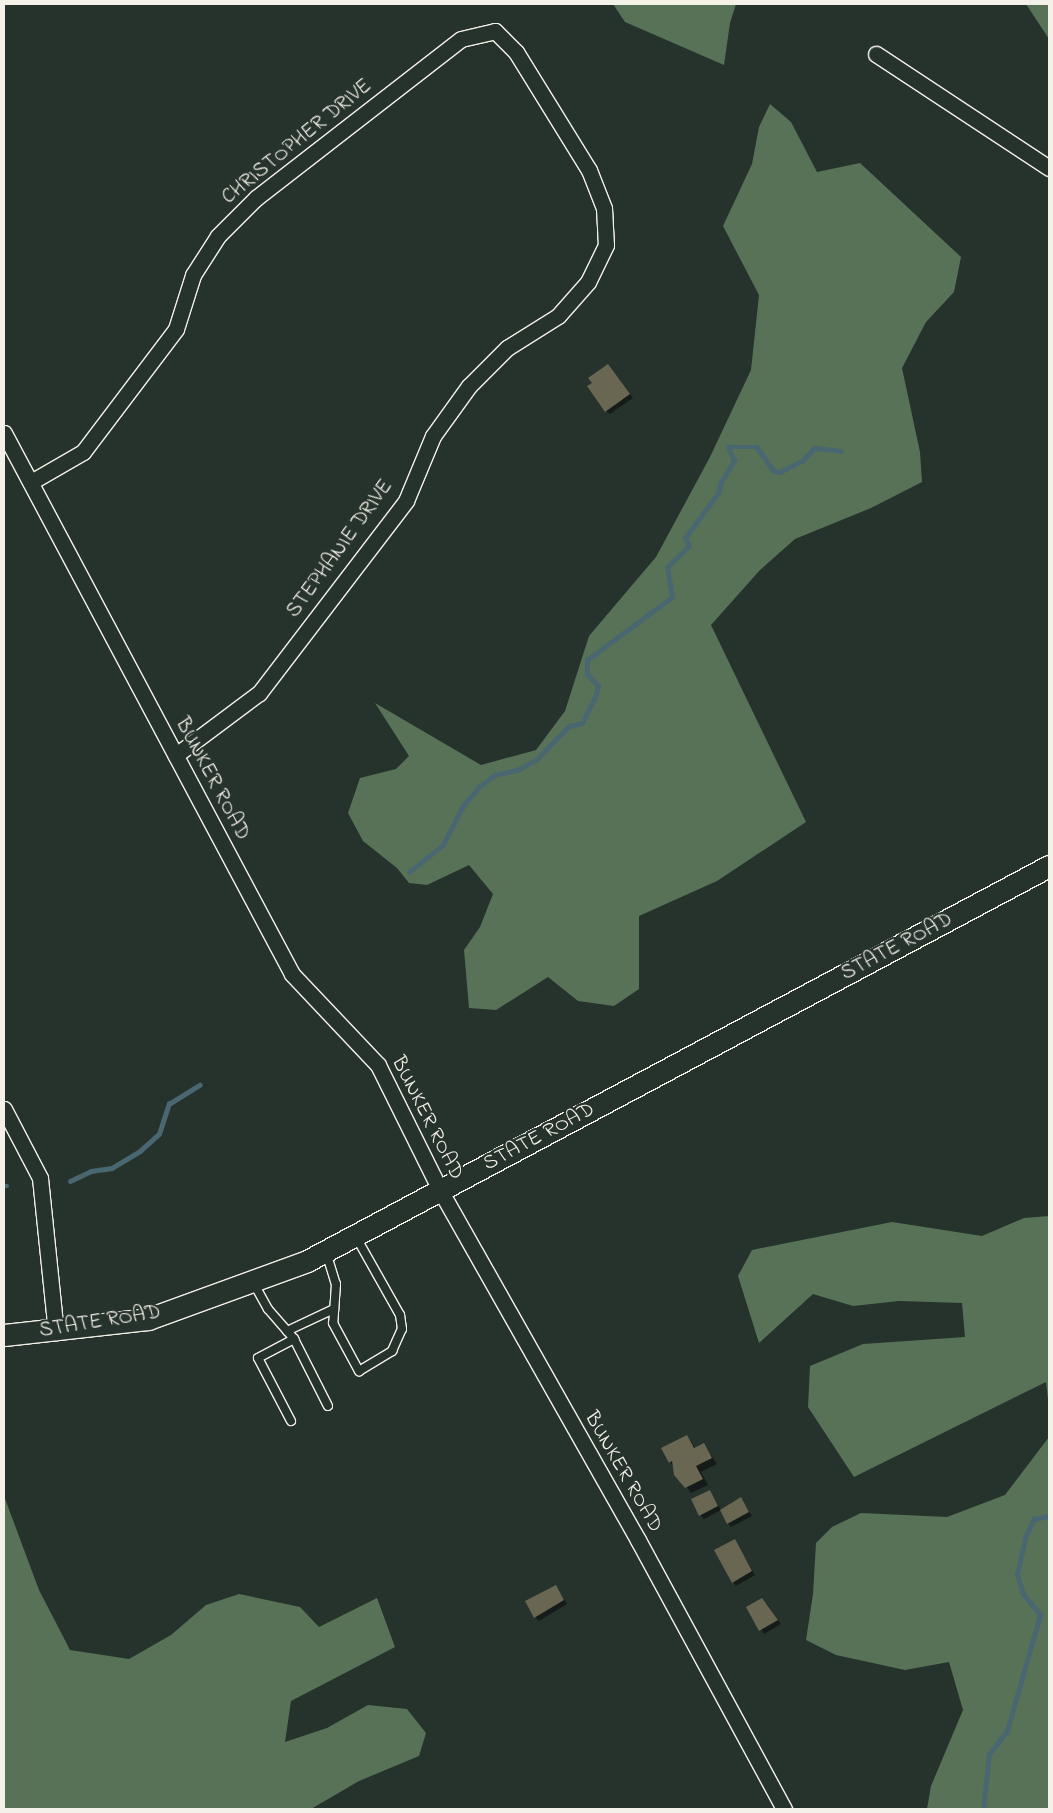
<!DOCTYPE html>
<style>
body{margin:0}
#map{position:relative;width:1053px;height:1813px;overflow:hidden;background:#26332d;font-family:"Indie Flower",sans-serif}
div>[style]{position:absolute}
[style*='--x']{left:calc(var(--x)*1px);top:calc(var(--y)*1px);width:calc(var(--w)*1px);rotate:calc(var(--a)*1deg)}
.green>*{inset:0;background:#587258}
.shadow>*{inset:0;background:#0007}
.stream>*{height:4.5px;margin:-2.25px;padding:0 2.25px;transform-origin:2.25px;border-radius:2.25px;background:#496770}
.building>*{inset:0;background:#696652}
.roads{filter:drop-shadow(1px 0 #f4f1e8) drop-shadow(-1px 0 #f4f1e8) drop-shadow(0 1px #f4f1e8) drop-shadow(0 -1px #f4f1e8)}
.service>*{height:8px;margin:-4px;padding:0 4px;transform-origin:4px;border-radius:4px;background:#26332d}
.minor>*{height:15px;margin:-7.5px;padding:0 7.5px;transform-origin:7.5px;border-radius:7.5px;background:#26332d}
.secondary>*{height:21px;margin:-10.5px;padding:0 10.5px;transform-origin:10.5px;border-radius:10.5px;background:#26332d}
span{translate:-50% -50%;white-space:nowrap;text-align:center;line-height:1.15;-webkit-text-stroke:4.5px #26332d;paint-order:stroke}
.street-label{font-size:21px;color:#f4f1e8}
.frame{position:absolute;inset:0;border:5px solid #f4f1e8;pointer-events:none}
</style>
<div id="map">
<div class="green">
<div style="clip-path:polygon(613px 4px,736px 4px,730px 23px,724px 65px,625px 22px)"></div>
<div style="clip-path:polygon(1026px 4px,1049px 4px,1049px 39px)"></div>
<div style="clip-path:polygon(770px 104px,791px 122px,817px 172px,860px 163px,961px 257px,954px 292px,926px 322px,902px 368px,920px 452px,922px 482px,871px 508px,795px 539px,760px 570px,711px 625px,806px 822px,717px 881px,639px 916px,639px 989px,614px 1006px,578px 1001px,548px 977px,496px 1010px,469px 1008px,464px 950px,480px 927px,493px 894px,469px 865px,427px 885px,409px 883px,397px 868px,363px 841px,348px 813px,360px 778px,396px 769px,409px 756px,375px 703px,481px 765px,536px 750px,565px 711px,589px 636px,656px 557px,710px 457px,751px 370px,759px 295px,723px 226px,752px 164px,759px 127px)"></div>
<div style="clip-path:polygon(1049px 1216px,1049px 1408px,1046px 1382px,854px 1477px,808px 1407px,810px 1366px,863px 1344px,965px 1337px,962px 1303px,899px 1301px,853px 1306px,813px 1294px,759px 1343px,738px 1276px,752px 1250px,892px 1222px,982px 1236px,1024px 1218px)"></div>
<div style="clip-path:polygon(1049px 1437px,1049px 1809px,927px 1809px,931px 1786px,963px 1710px,949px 1662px,905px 1670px,836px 1655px,806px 1640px,813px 1594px,816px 1543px,832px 1527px,861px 1513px,947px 1517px,1005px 1495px)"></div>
<div style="clip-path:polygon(4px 1496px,39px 1590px,70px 1650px,129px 1659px,171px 1635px,206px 1605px,239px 1594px,300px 1607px,319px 1627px,377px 1598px,395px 1647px,291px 1701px,285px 1742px,327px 1728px,368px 1705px,407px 1709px,426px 1733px,419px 1756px,359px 1781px,311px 1809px,4px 1809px)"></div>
</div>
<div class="shadow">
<div style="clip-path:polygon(608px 365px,633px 398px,610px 414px,606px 411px)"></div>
<div style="clip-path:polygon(687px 1436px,696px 1449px,704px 1445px,717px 1464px,701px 1472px,708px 1485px,691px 1493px,670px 1462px)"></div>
<div style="clip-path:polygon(710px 1491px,721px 1510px,704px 1519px,700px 1515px)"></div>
<div style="clip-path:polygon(741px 1499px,752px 1516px,731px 1527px,728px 1523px)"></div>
<div style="clip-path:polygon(734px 1540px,755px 1575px,736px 1586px,733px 1582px)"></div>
<div style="clip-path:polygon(556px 1587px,567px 1604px,539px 1621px,535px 1617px)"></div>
<div style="clip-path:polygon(766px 1603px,781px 1624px,764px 1634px,748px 1608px)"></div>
</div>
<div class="stream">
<div style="--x:409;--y:872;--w:43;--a:-38.5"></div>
<div style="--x:443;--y:845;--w:44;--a:-62.9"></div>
<div style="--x:463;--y:806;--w:25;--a:-50"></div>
<div style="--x:479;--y:787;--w:20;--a:-37"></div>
<div style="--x:495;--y:775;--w:23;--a:-13"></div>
<div style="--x:517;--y:770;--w:21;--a:-28"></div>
<div style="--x:536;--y:760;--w:47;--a:-45.9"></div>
<div style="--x:569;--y:726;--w:13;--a:-13"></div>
<div style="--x:582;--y:723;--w:28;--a:-63"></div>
<div style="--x:595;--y:698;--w:12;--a:-76"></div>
<div style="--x:598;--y:686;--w:16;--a:-133"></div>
<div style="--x:587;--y:674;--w:14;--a:-90"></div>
<div style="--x:587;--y:660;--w:106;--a:-36.5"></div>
<div style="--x:672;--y:597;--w:30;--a:-99"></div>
<div style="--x:667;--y:567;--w:30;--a:-44"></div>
<div style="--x:689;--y:546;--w:9;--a:-117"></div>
<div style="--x:685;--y:538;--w:56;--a:-53.7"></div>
<div style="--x:718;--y:493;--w:11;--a:-75"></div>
<div style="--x:721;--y:482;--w:25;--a:-58"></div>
<div style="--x:734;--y:461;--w:15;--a:-113"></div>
<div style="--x:728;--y:447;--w:29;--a:0"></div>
<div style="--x:757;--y:447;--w:29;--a:55"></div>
<div style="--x:774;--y:471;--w:6;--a:9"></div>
<div style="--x:780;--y:472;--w:25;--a:-27"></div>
<div style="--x:802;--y:461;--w:18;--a:-47"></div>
<div style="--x:814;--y:448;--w:27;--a:6"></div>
<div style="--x:70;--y:1181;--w:23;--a:-25"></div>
<div style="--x:91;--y:1171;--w:21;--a:-8"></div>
<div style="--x:112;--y:1168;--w:33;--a:-31"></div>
<div style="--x:140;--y:1151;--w:25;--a:-42"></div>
<div style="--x:159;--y:1134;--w:32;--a:-72"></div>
<div style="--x:169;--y:1104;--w:36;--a:-32"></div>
<div style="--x:4;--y:1186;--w:3;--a:0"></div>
<div style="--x:983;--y:1809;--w:55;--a:-83.8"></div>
<div style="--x:989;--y:1754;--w:29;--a:-52"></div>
<div style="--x:1007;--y:1731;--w:121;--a:-74.1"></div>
<div style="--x:1040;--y:1615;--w:27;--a:-129"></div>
<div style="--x:1023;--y:1594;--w:21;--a:-107"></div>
<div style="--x:1017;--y:1574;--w:37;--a:-77"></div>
<div style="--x:1025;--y:1538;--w:21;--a:-65"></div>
<div style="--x:1034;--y:1519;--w:15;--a:-11"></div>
</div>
<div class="building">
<div style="clip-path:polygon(608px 364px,630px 394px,605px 412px,587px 386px,592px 383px,588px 378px)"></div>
<div style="clip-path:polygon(687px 1435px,694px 1448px,704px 1443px,712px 1458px,696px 1466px,703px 1479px,685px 1488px,674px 1475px,672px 1461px,669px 1463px,661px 1448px)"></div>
<div style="clip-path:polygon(710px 1490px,718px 1506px,699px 1516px,691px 1499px)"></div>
<div style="clip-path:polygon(741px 1497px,749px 1512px,727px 1524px,720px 1510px)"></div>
<div style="clip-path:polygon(735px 1539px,752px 1571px,732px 1583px,714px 1550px)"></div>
<div style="clip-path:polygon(556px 1585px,564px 1600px,534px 1618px,525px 1601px)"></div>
<div style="clip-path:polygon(762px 1598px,778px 1620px,759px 1631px,746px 1607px)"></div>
</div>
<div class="roads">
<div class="service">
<div style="--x:326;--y:1252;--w:34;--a:73"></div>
<div style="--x:336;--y:1284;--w:39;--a:94"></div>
<div style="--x:333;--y:1323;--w:55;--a:61.6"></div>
<div style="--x:359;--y:1371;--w:39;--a:-31"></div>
<div style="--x:392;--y:1351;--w:24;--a:-66"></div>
<div style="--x:402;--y:1329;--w:14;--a:-98"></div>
<div style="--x:400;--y:1315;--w:90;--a:-119.4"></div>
<div style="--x:253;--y:1282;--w:31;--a:61"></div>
<div style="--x:268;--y:1309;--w:40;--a:49"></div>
<div style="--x:294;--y:1339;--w:75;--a:63.1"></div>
<div style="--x:287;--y:1331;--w:52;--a:-25.1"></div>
<div style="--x:291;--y:1421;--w:71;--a:-117.6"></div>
<div style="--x:258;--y:1358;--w:41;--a:-27.8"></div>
</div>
<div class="minor">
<div style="--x:876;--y:54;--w:207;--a:33.4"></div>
<div style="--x:4;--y:433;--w:613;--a:61.97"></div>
<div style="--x:292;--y:974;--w:125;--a:46.6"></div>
<div style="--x:378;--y:1065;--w:140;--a:63.6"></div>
<div style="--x:440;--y:1190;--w:402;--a:60.5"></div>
<div style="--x:638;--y:1540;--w:306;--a:61.5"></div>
<div style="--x:31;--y:482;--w:60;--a:-30"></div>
<div style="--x:83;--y:452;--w:154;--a:-52.9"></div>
<div style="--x:176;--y:329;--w:57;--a:-72.5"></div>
<div style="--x:193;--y:275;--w:46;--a:-57.3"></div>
<div style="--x:218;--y:236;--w:54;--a:-45"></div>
<div style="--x:256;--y:198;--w:259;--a:-37.8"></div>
<div style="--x:461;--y:39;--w:35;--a:-13"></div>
<div style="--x:495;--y:31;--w:30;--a:45"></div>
<div style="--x:516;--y:52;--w:139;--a:58.3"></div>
<div style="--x:589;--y:170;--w:41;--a:68.5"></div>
<div style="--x:604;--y:208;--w:37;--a:87"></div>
<div style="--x:606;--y:245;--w:41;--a:115.9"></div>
<div style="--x:588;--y:282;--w:45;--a:131.4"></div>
<div style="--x:558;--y:316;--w:60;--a:147.9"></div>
<div style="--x:507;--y:348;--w:54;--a:135"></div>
<div style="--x:469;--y:386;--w:62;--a:125.8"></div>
<div style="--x:433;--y:436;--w:70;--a:112.6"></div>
<div style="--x:406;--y:501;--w:242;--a:127.4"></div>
<div style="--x:259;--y:693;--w:104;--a:143.2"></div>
<div style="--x:4;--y:1109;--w:78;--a:62.4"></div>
<div style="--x:40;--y:1178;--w:155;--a:84.1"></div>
</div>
<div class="secondary">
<div style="--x:4;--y:1335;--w:145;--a:-6.3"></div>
<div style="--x:148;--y:1319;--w:169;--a:-20"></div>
<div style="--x:307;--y:1261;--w:841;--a:-28.03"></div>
</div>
</div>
<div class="street-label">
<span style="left:297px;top:142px;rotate:-39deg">CHRISTOPHER DRIVE</span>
<span style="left:340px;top:549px;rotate:-54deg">STEPHANIE DRIVE</span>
<span style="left:212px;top:779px;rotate:62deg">BUNKER ROAD</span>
<span style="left:897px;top:947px;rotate:-28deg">STATE ROAD</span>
<span style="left:427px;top:1118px;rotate:63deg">BUNKER ROAD</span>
<span style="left:539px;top:1137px;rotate:-28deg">STATE ROAD</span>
<span style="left:100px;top:1322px;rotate:-9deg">STATE ROAD</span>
<span style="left:623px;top:1472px;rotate:60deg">BUNKER ROAD</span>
</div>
<div class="frame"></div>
</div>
